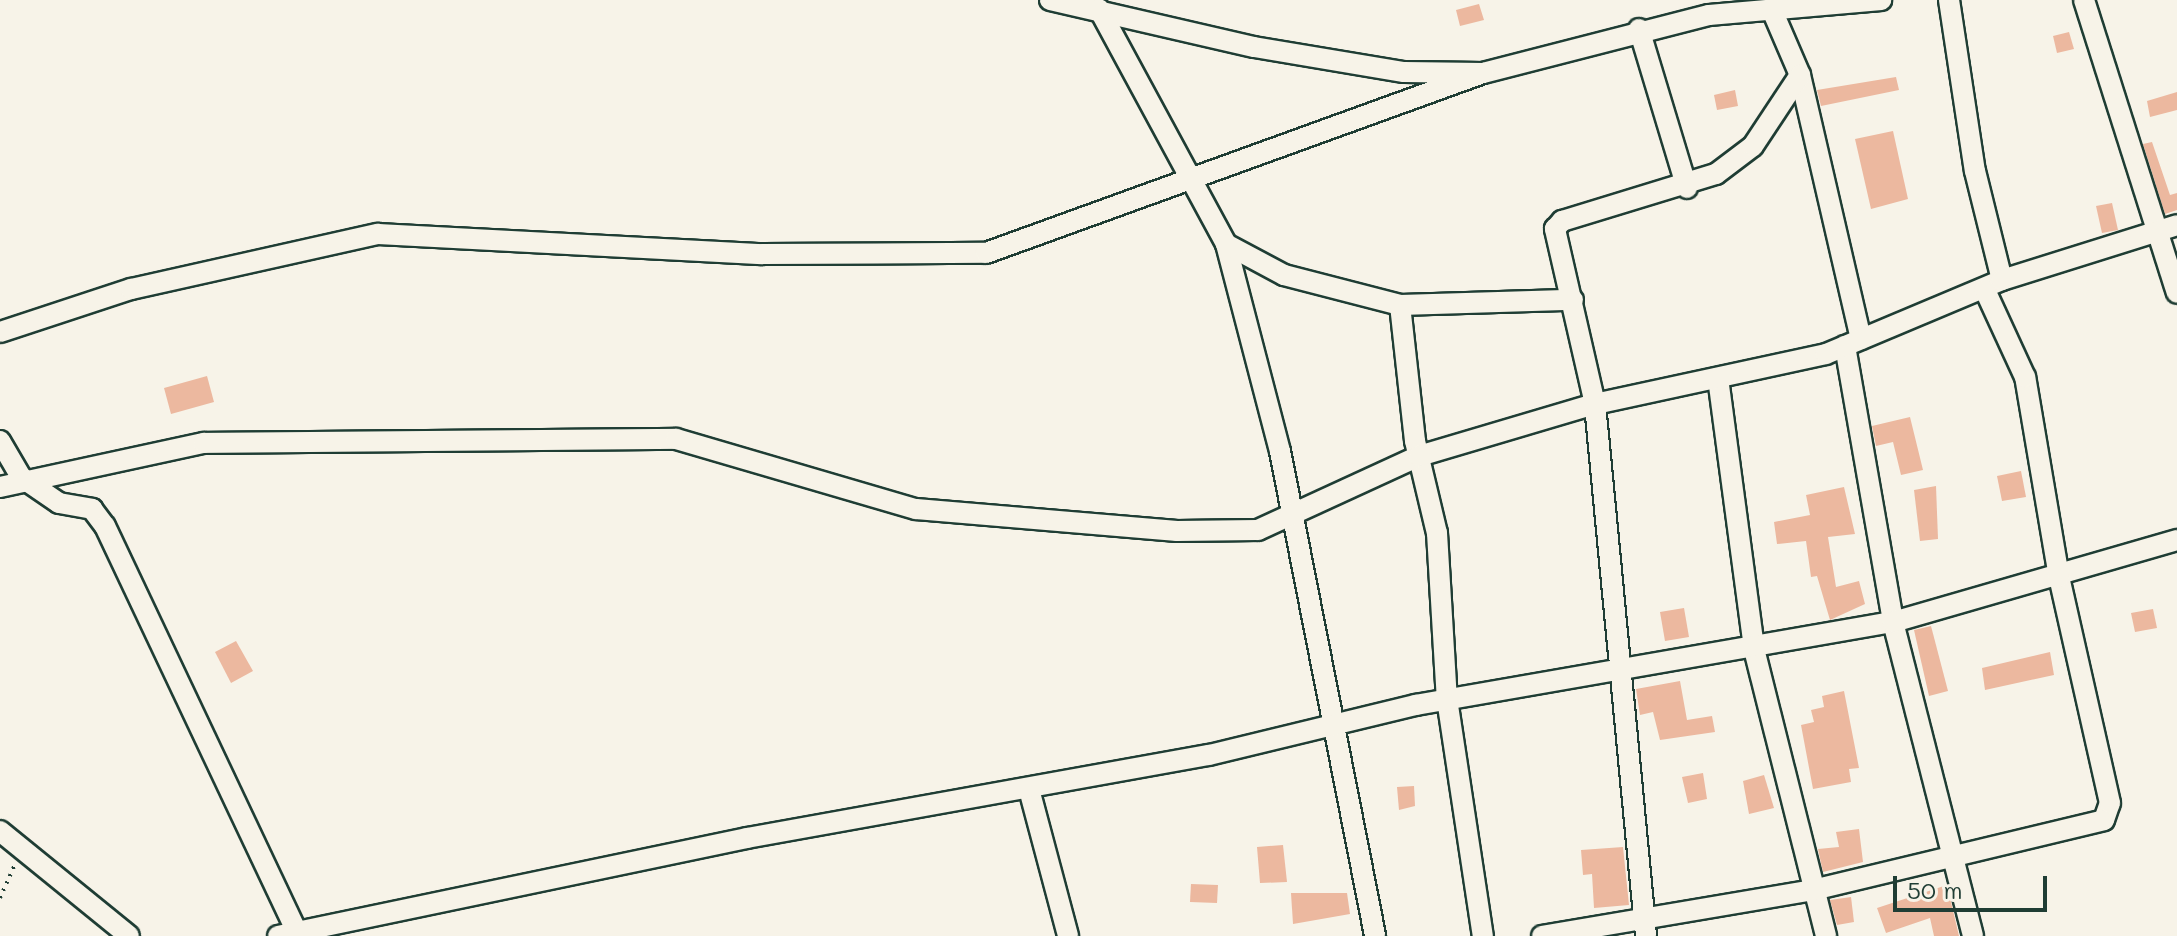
<!DOCTYPE html>
<style>
body{margin:0}
#map{position:relative;width:2177px;height:936px;overflow:hidden;background:#f7f3e8;font-family:Mali,sans-serif}
div>[style]{position:absolute}
[style*='--x']{left:calc(var(--x)*1px);top:calc(var(--y)*1px);width:calc(var(--w)*1px);rotate:calc(var(--a)*1deg)}
.building>*{inset:0;background:#ecb89f}
.path>*{height:4px;margin-top:-2px;transform-origin:0;background:repeating-linear-gradient(90deg,#1f3d34 0 2px,transparent 0 8px)}
.roads{filter:drop-shadow(2px 0 #1f3d34) drop-shadow(-2px 0 #1f3d34) drop-shadow(0 2px #1f3d34) drop-shadow(0 -2px #1f3d34)}
.street>*{height:20px;margin:-10px;padding:0 10px;transform-origin:10px;border-radius:10px;background:#f7f3e8}
span{translate:-50% -50%;white-space:nowrap;text-align:center;line-height:1.15;-webkit-text-stroke:6px #f7f3e8;paint-order:stroke}
.scale{position:absolute;left:1893px;top:876px;width:154px;height:36px;box-sizing:border-box;border:4px solid #1f3d34;border-top:0;padding-left:10px;font-size:24px;line-height:28px;white-space:nowrap;color:#1f3d34;-webkit-text-stroke:6px #f7f3e8;paint-order:stroke}
</style>
<div id="map">
<div class="building">
<div style="clip-path:polygon(1479px 4px,1484px 20px,1460px 26px,1456px 10px)"></div>
<div style="clip-path:polygon(2069px 32px,2074px 49px,2057px 53px,2053px 36px)"></div>
<div style="clip-path:polygon(1896px 77px,1899px 90px,1821px 106px,1817px 90px)"></div>
<div style="clip-path:polygon(1735px 90px,1738px 106px,1717px 110px,1714px 95px)"></div>
<div style="clip-path:polygon(2177px 92px,2177px 110px,2150px 117px,2147px 101px)"></div>
<div style="clip-path:polygon(1893px 131px,1908px 199px,1871px 209px,1855px 139px)"></div>
<div style="clip-path:polygon(2152px 142px,2170px 195px,2177px 193px,2177px 210px,2165px 214px,2143px 144px)"></div>
<div style="clip-path:polygon(2112px 203px,2118px 230px,2102px 233px,2096px 206px)"></div>
<div style="clip-path:polygon(207px 376px,214px 402px,171px 414px,164px 388px)"></div>
<div style="clip-path:polygon(1910px 417px,1923px 470px,1901px 475px,1893px 442px,1876px 446px,1872px 426px)"></div>
<div style="clip-path:polygon(2021px 471px,2026px 497px,2002px 501px,1997px 476px)"></div>
<div style="clip-path:polygon(1936px 486px,1938px 539px,1920px 541px,1914px 490px)"></div>
<div style="clip-path:polygon(1844px 487px,1855px 534px,1828px 537px,1836px 587px,1859px 581px,1865px 604px,1830px 620px,1817px 576px,1811px 577px,1806px 541px,1777px 544px,1774px 522px,1810px 515px,1806px 495px)"></div>
<div style="clip-path:polygon(1684px 608px,1689px 637px,1665px 641px,1660px 612px)"></div>
<div style="clip-path:polygon(2153px 609px,2157px 628px,2135px 632px,2131px 613px)"></div>
<div style="clip-path:polygon(1931px 626px,1948px 691px,1929px 696px,1914px 630px)"></div>
<div style="clip-path:polygon(236px 641px,253px 671px,231px 683px,215px 652px)"></div>
<div style="clip-path:polygon(2050px 652px,2054px 675px,1985px 690px,1982px 668px)"></div>
<div style="clip-path:polygon(1680px 681px,1687px 720px,1712px 716px,1715px 732px,1660px 740px,1653px 712px,1640px 715px,1636px 689px)"></div>
<div style="clip-path:polygon(1844px 691px,1859px 768px,1849px 769px,1851px 782px,1813px 789px,1801px 725px,1814px 722px,1811px 710px,1824px 707px,1822px 696px)"></div>
<div style="clip-path:polygon(1703px 773px,1707px 799px,1688px 803px,1682px 777px)"></div>
<div style="clip-path:polygon(1764px 775px,1774px 808px,1749px 814px,1743px 781px)"></div>
<div style="clip-path:polygon(1414px 786px,1415px 806px,1399px 810px,1397px 787px)"></div>
<div style="clip-path:polygon(1859px 829px,1863px 862px,1823px 872px,1818px 849px,1839px 847px,1836px 832px)"></div>
<div style="clip-path:polygon(1283px 845px,1287px 882px,1260px 883px,1257px 847px)"></div>
<div style="clip-path:polygon(1623px 847px,1629px 905px,1594px 908px,1592px 874px,1583px 875px,1581px 850px)"></div>
<div style="clip-path:polygon(1191px 884px,1218px 885px,1217px 903px,1190px 902px)"></div>
<div style="clip-path:polygon(1947px 885px,1959px 936px,1934px 936px,1930px 918px,1886px 933px,1877px 908px)"></div>
<div style="clip-path:polygon(1291px 893px,1347px 893px,1350px 914px,1293px 924px)"></div>
<div style="clip-path:polygon(1851px 897px,1854px 922px,1837px 925px,1830px 900px)"></div>
</div>
<div class="path">
<div style="--x:0;--y:898;--w:35;--a:-66"></div>
</div>
<div class="roads">
<div class="street">
<div style="--x:1050;--y:0;--w:209;--a:13"></div>
<div style="--x:1254;--y:47;--w:152;--a:9.5"></div>
<div style="--x:1404;--y:72;--w:79;--a:0.7"></div>
<div style="--x:1483;--y:73;--w:233;--a:-14.4"></div>
<div style="--x:1709;--y:15;--w:173;--a:-5"></div>
<div style="--x:1949;--y:0;--w:173;--a:81.4"></div>
<div style="--x:1975;--y:171;--w:112;--a:76.1"></div>
<div style="--x:2084;--y:0;--w:307;--a:72.4"></div>
<div style="--x:1099;--y:9;--w:267;--a:61.6"></div>
<div style="--x:1226;--y:244;--w:214;--a:75.4"></div>
<div style="--x:1280;--y:451;--w:494;--a:78.9"></div>
<div style="--x:1772;--y:10;--w:71;--a:66.7"></div>
<div style="--x:1800;--y:75;--w:271;--a:77"></div>
<div style="--x:1639;--y:29;--w:166;--a:73.2"></div>
<div style="--x:1226;--y:244;--w:66;--a:28.1"></div>
<div style="--x:1284;--y:275;--w:120;--a:14.5"></div>
<div style="--x:1400;--y:305;--w:173;--a:-1.7"></div>
<div style="--x:1400;--y:305;--w:137;--a:83.7"></div>
<div style="--x:1415;--y:441;--w:95;--a:76.6"></div>
<div style="--x:1437;--y:533;--w:166;--a:86.6"></div>
<div style="--x:1447;--y:699;--w:240;--a:81.4"></div>
<div style="--x:0;--y:332;--w:138;--a:-18.2"></div>
<div style="--x:131;--y:289;--w:253;--a:-12.6"></div>
<div style="--x:378;--y:234;--w:385;--a:3"></div>
<div style="--x:762;--y:254;--w:224;--a:-0.3"></div>
<div style="--x:986;--y:253;--w:529;--a:-19.91"></div>
<div style="--x:1845;--y:346;--w:280;--a:80.1"></div>
<div style="--x:1893;--y:622;--w:324;--a:75.7"></div>
<div style="--x:1718;--y:378;--w:273;--a:82.4"></div>
<div style="--x:1754;--y:649;--w:296;--a:75.9"></div>
<div style="--x:0;--y:441;--w:42;--a:59.7"></div>
<div style="--x:21;--y:477;--w:46;--a:34.4"></div>
<div style="--x:59;--y:503;--w:34;--a:10"></div>
<div style="--x:92;--y:509;--w:21;--a:53"></div>
<div style="--x:105;--y:526;--w:449;--a:64.7"></div>
<div style="--x:0;--y:487;--w:209;--a:-12.2"></div>
<div style="--x:204;--y:443;--w:472;--a:-0.5"></div>
<div style="--x:676;--y:439;--w:250;--a:16.3"></div>
<div style="--x:916;--y:509;--w:262;--a:4.8"></div>
<div style="--x:1177;--y:531;--w:81;--a:-0.7"></div>
<div style="--x:1258;--y:530;--w:177;--a:-24.7"></div>
<div style="--x:1419;--y:456;--w:184;--a:-16.5"></div>
<div style="--x:1595;--y:404;--w:236;--a:-12.2"></div>
<div style="--x:1826;--y:354;--w:191;--a:-22.8"></div>
<div style="--x:2002;--y:280;--w:183;--a:-17.4"></div>
<div style="--x:1029;--y:789;--w:152;--a:75.1"></div>
<div style="--x:0;--y:831;--w:166;--a:39.1"></div>
<div style="--x:278;--y:936;--w:479;--a:-11.8"></div>
<div style="--x:747;--y:838;--w:469;--a:-10.2"></div>
<div style="--x:1209;--y:755;--w:213;--a:-13.6"></div>
<div style="--x:1416;--y:705;--w:484;--a:-9.9"></div>
<div style="--x:1893;--y:622;--w:296;--a:-16.1"></div>
<div style="--x:1542;--y:936;--w:275;--a:-9.6"></div>
<div style="--x:1813;--y:890;--w:299;--a:-13.5"></div>
<div style="--x:2104;--y:820;--w:18;--a:-71"></div>
<div style="--x:2110;--y:803;--w:232;--a:-102.7"></div>
<div style="--x:2059;--y:577;--w:203;--a:-99.6"></div>
<div style="--x:2025;--y:377;--w:96;--a:-114.7"></div>
<div style="--x:1646;--y:936;--w:534;--a:-95.48"></div>
<div style="--x:1595;--y:404;--w:180;--a:-102.9"></div>
<div style="--x:1555;--y:229;--w:11;--a:-49"></div>
<div style="--x:1562;--y:221;--w:161;--a:-17"></div>
<div style="--x:1716;--y:174;--w:46;--a:-37.1"></div>
<div style="--x:1753;--y:146;--w:85;--a:-56.5"></div>
</div>
</div>
<div class="scale">50 m</div>
</div>
